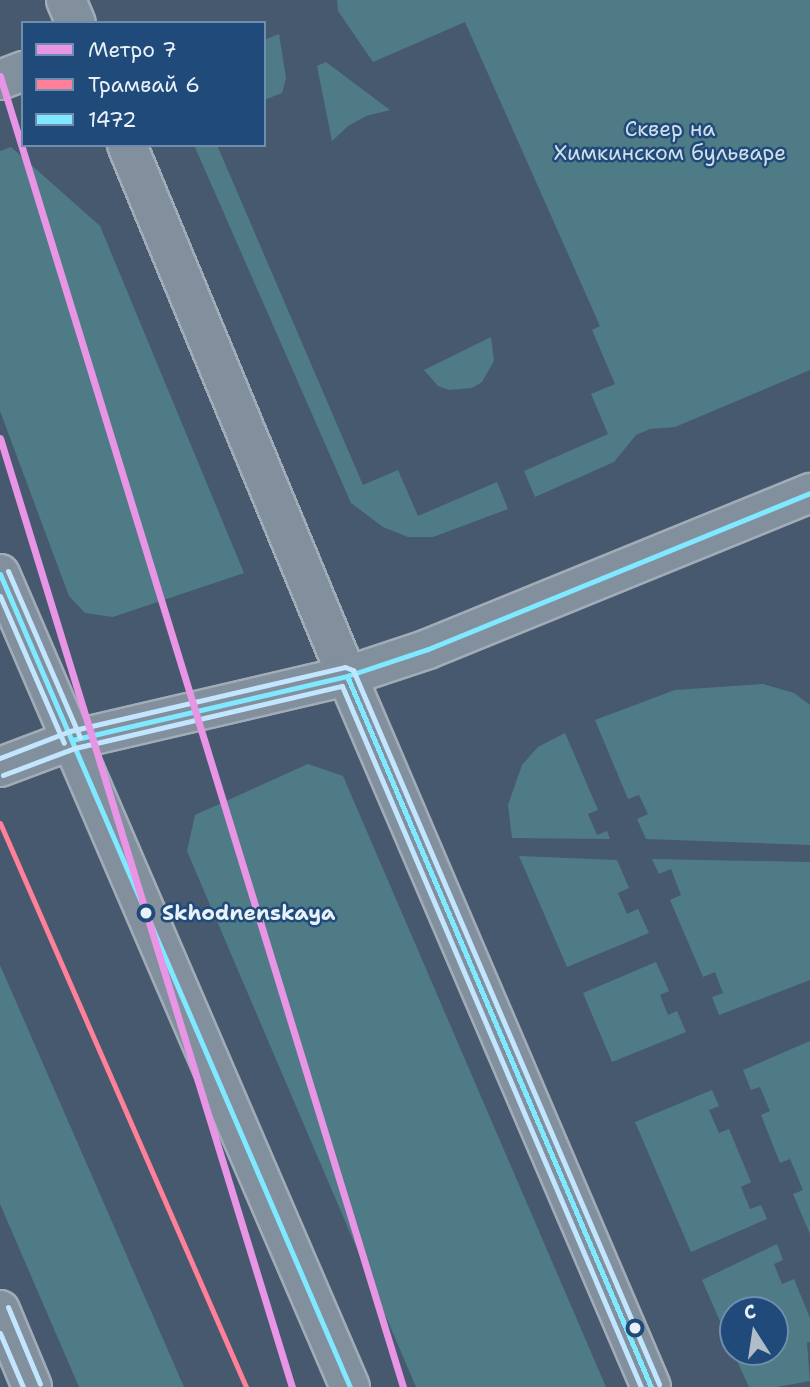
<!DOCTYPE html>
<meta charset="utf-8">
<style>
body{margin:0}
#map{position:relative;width:810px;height:1387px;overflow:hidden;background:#47596f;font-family:"Shantell Sans",sans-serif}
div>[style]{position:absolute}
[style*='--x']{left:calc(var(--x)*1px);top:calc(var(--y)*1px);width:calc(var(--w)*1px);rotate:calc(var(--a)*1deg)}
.green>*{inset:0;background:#4f7b86}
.roads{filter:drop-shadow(2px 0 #a2acb8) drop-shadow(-2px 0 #a2acb8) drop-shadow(0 2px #a2acb8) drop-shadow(0 -2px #a2acb8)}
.street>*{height:38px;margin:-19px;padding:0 19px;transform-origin:19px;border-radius:19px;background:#828f9c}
.secondary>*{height:38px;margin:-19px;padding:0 19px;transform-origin:19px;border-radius:19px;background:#828f9c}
.bus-1>*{height:5px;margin:-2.5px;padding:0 2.5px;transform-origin:2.5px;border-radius:2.5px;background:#80e8ff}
.bus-2>*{height:5px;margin:-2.5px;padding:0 2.5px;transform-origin:2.5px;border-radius:2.5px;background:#c2e6ff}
.bus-3>*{height:5px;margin:-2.5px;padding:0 2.5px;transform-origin:2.5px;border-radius:2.5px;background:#c2e6ff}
.tram-1>*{height:5px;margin:-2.5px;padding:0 2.5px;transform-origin:2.5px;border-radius:2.5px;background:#ff8098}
.metro-1>*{height:7px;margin:-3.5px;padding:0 3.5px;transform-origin:3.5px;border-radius:3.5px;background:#e995e5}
.dots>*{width:19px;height:19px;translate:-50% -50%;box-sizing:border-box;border:4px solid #1f4a7a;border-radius:50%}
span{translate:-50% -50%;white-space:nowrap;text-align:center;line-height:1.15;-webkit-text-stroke:5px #1f4a7a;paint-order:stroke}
.park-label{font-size:21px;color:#d1e0e8}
.stop-label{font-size:21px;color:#e8f1f8;font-weight:700}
.left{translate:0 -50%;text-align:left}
.legend{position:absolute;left:21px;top:21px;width:245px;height:126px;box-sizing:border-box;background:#1f4a7a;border:2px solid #6f8dac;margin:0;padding:9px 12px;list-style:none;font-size:21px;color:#e8f1f8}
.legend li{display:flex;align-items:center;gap:14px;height:35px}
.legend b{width:35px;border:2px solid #6f8dac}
.north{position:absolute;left:719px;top:1296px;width:70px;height:70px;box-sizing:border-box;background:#1f4a7a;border:2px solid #6f8dac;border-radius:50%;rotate:348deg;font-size:19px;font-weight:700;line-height:28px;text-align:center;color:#e8f1f8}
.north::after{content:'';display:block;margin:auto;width:24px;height:32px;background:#b0bcc8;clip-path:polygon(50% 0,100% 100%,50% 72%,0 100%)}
</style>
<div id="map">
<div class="green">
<div style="clip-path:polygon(337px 0,810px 0,810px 370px,675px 427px,650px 429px,636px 435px,614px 462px,535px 497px,524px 471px,608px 434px,591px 394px,615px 384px,592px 330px,600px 326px,465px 22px,373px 62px,338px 11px)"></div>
<div style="clip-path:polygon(279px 34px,286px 78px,282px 93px,264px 100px,264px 40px)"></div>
<div style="clip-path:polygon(326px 62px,390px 110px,366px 116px,348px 126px,332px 141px,317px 66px)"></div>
<div style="clip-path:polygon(194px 145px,217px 145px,363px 485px,398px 470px,418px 516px,497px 482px,508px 509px,433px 537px,408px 537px,383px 527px,351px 503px)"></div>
<div style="clip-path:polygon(11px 147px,100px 226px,244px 573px,113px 617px,85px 613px,69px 596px,0 411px,0 151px)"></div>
<div style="clip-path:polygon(491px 337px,494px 361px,482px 382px,472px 388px,449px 390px,438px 386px,424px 370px)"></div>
<div style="clip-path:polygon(763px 684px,794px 693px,810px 705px,810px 845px,646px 839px,637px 819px,648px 814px,639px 795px,628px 799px,595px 720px,675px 690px)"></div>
<div style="clip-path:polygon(565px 733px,598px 810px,588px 814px,597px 835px,607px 831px,610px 839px,512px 838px,508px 805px,522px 765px,538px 747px)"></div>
<div style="clip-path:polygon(308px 764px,343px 776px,606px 1387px,416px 1387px,187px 851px,195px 815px)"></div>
<div style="clip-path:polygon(519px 856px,617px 860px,629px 888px,618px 893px,627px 914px,638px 909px,649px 933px,567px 967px)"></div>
<div style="clip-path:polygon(652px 859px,810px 862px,810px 980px,719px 1015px,712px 997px,723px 993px,715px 972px,703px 977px,670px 900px,681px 895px,671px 869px,659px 874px)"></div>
<div style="clip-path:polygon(656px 962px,669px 991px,660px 995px,668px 1015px,677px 1011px,686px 1032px,612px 1062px,583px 993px)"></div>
<div style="clip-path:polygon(0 965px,184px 1387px,79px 1387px,0 1204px)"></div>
<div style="clip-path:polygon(810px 1041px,810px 1234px,793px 1194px,803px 1190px,790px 1159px,780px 1163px,761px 1115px,770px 1111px,760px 1087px,751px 1090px,743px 1070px)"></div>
<div style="clip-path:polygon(712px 1090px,719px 1106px,709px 1110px,719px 1133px,729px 1129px,751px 1182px,741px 1187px,750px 1209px,761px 1205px,767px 1219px,691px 1252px,635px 1122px)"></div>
<div style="clip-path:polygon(777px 1244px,783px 1260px,774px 1264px,782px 1284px,794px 1279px,810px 1318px,810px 1342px,807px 1343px,810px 1381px,777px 1387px,749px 1387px,733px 1352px,775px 1352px,775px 1310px,733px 1310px,733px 1351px,702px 1280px)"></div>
</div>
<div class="roads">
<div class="street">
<div style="--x:66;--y:0;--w:25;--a:67"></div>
<div style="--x:0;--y:80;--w:25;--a:-21"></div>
<div style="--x:127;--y:145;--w:575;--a:67.5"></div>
</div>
<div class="secondary">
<div style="--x:0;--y:574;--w:885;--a:66.71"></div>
<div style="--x:347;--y:676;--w:773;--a:66.85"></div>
<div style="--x:0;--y:767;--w:77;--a:-20.6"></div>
<div style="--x:72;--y:740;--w:282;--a:-13.1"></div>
<div style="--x:347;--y:676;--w:85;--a:-18.4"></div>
<div style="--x:428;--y:649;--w:413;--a:-22.2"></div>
<div style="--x:0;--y:1310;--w:83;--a:67.4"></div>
</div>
</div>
<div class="bus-1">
<div style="--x:0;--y:574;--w:885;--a:66.71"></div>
<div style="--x:347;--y:676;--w:773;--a:66.85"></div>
<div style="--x:72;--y:740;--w:282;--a:-13.1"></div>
<div style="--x:347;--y:676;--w:85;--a:-18.4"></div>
<div style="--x:428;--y:649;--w:413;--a:-22.2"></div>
</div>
<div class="bus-2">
<div style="--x:0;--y:596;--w:160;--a:66.5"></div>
<div style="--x:3;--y:775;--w:77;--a:-20.6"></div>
<div style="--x:75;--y:748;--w:274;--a:-13.1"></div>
<div style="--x:342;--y:686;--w:762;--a:66.9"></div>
<div style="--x:0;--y:1333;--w:59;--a:66.9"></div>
</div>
<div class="bus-3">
<div style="--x:8;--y:571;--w:181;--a:66.6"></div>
<div style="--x:0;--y:758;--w:75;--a:-21.1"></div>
<div style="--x:70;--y:731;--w:282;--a:-13.1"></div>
<div style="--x:345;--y:667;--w:9;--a:21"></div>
<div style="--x:353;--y:670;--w:777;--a:66.8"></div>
<div style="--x:8;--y:1307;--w:83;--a:67.4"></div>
</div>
<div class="tram-1">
<div style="--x:0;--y:823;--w:615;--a:66.43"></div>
</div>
<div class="metro-1">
<div style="--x:0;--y:76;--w:1372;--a:72.91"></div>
<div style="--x:0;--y:438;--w:993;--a:72.9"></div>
</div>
<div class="dots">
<div style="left:146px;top:913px;background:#e8f1f8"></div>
<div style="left:635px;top:1328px;background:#e8f1f8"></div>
</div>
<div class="park-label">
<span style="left:670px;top:141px">Сквер на<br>Химкинском бульваре</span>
</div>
<div class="stop-label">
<span class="left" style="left:162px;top:913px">Skhodnenskaya</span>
</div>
<ul class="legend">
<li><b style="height:9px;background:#e995e5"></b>Метро 7</li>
<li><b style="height:9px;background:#ff8098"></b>Трамвай 6</li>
<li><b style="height:9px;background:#80e8ff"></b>1472</li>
</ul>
<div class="north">С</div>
</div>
